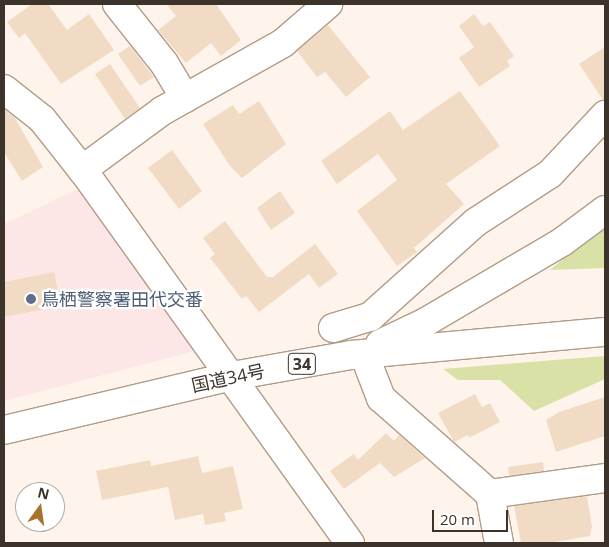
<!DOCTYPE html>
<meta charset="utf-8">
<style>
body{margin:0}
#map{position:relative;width:609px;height:547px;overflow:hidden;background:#fef4eb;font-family:"Open Sans","Noto Sans JP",sans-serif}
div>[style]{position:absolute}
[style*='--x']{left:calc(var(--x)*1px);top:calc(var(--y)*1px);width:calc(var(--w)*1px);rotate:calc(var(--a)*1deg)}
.commercial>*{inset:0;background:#fce6e6}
.green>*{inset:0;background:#d9e1a7}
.building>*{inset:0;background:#f2dbc5}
.roads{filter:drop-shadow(1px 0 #b29c87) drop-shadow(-1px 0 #b29c87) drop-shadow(0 1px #b29c87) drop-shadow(0 -1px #b29c87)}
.minor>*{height:28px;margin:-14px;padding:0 14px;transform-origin:14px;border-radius:14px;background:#fff}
.highway>*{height:28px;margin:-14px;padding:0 14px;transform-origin:14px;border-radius:14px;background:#fff}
.dots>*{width:14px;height:14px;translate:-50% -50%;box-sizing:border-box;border:2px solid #fff;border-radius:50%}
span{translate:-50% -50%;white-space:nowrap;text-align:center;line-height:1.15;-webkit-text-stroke:4.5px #fff;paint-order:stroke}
.shield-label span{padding:1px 4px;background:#fff;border:1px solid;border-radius:4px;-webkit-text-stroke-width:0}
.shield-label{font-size:16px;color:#3c332a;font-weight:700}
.service-label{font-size:18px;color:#4e5e75}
.left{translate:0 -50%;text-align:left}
.street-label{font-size:18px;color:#3c332a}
.frame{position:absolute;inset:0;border:5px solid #3c332a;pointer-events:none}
.north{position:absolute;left:15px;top:482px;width:50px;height:50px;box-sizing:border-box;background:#fff;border:1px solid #b1adaa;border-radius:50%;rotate:14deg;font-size:14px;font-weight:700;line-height:20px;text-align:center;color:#3c332a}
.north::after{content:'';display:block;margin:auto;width:18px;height:22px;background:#a8742c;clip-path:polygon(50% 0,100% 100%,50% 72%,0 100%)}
.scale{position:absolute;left:432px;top:510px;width:76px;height:22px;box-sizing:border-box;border:2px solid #3c332a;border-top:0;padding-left:6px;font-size:15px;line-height:18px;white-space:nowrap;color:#3c332a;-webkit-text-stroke:4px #fff;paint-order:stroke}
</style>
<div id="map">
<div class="commercial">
<div style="clip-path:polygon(80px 188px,202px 349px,4px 401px,4px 224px)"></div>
</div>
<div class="green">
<div style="clip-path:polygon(605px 224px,605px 268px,550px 270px)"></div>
<div style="clip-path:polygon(605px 356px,605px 379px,534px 411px,500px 380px,458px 380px,443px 369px)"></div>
</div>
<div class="building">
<div style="clip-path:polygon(32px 4px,48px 4px,67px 30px,89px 14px,114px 50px,61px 84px,25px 33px,19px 38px,7px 22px)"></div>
<div style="clip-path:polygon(166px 4px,216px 4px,241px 40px,221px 56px,211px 43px,186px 63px,158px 30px,176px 16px)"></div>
<div style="clip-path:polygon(474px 14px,483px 26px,490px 22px,514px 56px,507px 61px,510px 66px,479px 87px,459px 58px,474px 47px,459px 26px)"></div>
<div style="clip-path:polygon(328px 25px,370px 77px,346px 97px,325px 72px,317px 77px,297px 51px)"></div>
<div style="clip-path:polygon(130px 46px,154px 77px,140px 86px,118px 54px)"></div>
<div style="clip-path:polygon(605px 47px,605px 100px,603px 100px,579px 64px)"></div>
<div style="clip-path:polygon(110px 64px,140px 108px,125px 119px,95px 74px)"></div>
<div style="clip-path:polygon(460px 91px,500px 146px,446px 184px,464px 204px,414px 248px,417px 252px,397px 266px,357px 211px,397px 180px,378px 154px,337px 184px,321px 161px,390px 111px,403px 130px)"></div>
<div style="clip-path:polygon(259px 101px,286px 144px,242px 178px,230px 166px,203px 124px,233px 105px,239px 114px)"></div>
<div style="clip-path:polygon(4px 109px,15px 118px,43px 167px,22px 181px,4px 152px)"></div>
<div style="clip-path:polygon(172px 150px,202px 191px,179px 209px,148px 168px)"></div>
<div style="clip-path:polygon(280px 191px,295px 213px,271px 230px,257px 208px)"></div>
<div style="clip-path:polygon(225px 221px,267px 277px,273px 277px,315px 244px,338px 274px,319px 288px,309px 274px,259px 312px,246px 296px,242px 299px,210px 258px,215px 254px,203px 238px)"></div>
<div style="clip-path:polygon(54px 272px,61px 306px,4px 317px,4px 282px)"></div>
<div style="clip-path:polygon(475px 394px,482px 407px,490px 403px,500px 422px,469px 438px,468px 435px,454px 442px,438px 413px)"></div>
<div style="clip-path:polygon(605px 397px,605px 436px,556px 452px,546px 420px,559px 412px)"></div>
<div style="clip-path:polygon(386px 433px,394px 441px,399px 435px,425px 458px,394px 477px,380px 463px,344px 489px,330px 471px,354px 454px,358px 460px)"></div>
<div style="clip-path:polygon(198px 456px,202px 473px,233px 466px,243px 509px,224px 513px,226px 521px,205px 525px,203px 514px,175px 520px,168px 487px,102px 500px,96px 471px,150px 460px,151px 466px)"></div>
<div style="clip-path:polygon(543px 462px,544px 471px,509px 476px,508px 467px)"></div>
<div style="clip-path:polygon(587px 496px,592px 527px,590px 536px,549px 543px,521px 543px,514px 506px)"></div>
</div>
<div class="roads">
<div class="minor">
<div style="--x:117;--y:4;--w:75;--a:51.5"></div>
<div style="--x:164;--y:63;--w:41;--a:59"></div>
<div style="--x:4;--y:89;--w:48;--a:38.3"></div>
<div style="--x:42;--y:119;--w:73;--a:51.7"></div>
<div style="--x:87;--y:176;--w:452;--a:54.4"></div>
<div style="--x:82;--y:170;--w:99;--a:-36.4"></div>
<div style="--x:162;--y:111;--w:139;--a:-29.3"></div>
<div style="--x:283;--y:43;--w:60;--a:-40.9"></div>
<div style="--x:333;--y:328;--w:39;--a:-17"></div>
<div style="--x:370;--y:317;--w:142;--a:-41.9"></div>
<div style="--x:476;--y:222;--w:88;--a:-33"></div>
<div style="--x:550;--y:174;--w:81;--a:-47"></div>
<div style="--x:364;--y:354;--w:47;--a:68.9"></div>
<div style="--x:381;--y:398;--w:145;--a:41.4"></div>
<div style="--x:490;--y:494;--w:50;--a:79.6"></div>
<div style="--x:490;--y:494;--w:116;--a:-7.9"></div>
</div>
<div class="highway">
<div style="--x:380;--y:344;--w:49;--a:-25.5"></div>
<div style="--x:424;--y:323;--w:160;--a:-30.4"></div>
<div style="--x:562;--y:242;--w:54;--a:-36.7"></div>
<div style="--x:4;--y:430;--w:234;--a:-13.3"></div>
<div style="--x:232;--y:376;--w:121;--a:-10"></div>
<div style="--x:351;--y:355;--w:255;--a:-5.2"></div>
</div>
</div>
<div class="dots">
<div style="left:31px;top:299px;background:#5c6f8a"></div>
</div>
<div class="shield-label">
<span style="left:302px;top:364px">34</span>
</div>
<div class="service-label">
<span class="left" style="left:41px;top:299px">鳥栖警察署田代交番</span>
</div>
<div class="street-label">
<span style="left:228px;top:378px;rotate:-12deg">国道34号</span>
</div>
<div class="frame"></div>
<div class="north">N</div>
<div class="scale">20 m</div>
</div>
